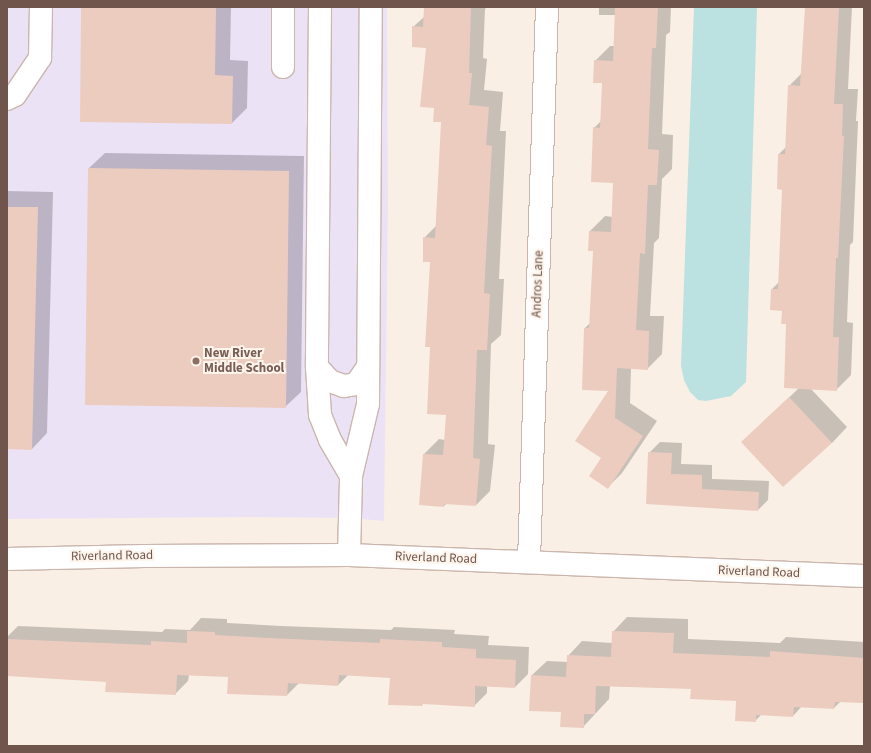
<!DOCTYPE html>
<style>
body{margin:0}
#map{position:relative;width:871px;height:753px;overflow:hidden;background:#faefe5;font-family:"Source Sans 3",sans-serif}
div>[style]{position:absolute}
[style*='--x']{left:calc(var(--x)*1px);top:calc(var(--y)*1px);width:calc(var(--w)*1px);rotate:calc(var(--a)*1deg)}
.education>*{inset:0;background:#ece2f6}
.water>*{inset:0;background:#bce1e1}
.shadow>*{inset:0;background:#0003}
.building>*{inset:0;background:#edccc0}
.roads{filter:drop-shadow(1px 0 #cab6ad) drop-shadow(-1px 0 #cab6ad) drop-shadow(0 1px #cab6ad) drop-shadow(0 -1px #cab6ad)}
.minor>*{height:22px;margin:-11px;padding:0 11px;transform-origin:11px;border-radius:11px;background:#fff}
.dots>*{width:11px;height:11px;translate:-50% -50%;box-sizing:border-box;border:2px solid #fdf4eb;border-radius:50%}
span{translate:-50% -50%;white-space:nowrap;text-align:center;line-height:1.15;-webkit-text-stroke:4px #fdf4eb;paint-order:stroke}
.street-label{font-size:13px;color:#70554d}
.education-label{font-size:13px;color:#785e54;font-weight:700}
.left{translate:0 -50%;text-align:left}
.frame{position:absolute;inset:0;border:8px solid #70554d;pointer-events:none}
</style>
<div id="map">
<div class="education">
<div style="clip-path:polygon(7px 7px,387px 7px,388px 204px,384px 521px,350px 518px,247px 517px,7px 519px)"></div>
</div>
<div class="water">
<div style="clip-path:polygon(694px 7px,757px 7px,746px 382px,731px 396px,706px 401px,698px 400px,690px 392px,684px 380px,681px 366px)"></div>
</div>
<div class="shadow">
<div style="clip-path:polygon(82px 7px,231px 7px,230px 60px,248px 61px,247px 108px,232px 123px)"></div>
<div style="clip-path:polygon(426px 7px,487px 7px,485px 9px,483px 58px,487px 59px,484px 90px,503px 92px,500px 131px,506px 131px,499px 279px,504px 279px,501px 335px,491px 344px,488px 444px,495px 445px,490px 491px,476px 505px,447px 503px,444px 506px,420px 504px,424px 454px,439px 439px,445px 440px,447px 414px,431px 346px,431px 261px,424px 238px,436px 226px,442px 121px,435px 108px,427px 47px,413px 27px,425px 16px)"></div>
<div style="clip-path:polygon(599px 7px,671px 7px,670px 32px,666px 35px,662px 134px,673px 135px,672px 169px,662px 179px,659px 238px,654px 243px,650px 316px,664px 316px,662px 354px,647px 369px,631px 368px,630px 403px,657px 421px,622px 473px,608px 487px,603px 458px,610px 390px,585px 328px,590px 323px,594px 251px,590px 231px,605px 216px,613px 217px,614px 182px,594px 128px,602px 120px,603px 82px,595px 61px,610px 46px,614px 46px,616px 15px,599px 15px)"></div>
<div style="clip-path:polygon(806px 7px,852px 7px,848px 89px,858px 89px,856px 121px,858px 121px,853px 242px,850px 245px,847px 322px,853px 323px,851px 375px,836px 390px,811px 389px,847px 427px,832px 443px,758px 427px,799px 388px,787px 323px,783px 310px,772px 289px,779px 282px,783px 189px,779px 154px,786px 147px,789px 86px,802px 73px)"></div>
<div style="clip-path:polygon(105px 153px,304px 156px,301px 392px,285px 407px,89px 168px)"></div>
<div style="clip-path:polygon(7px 191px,53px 192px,47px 433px,32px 449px,7px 448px)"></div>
<div style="clip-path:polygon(660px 442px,682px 443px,681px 464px,712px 465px,712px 479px,769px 481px,768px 500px,758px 510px,647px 503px,649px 453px)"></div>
<div style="clip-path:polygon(627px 617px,688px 619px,688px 639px,780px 643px,786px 637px,864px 642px,864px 702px,841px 701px,834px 708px,802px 706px,793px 716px,762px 714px,755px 721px,737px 700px,692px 688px,610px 686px,609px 699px,583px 727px,562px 712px,532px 675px,547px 661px,568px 662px,568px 656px,582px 641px,612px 643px,613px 632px)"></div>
<div style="clip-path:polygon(201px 618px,227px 619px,227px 623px,281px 626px,391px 630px,394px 627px,455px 630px,454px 634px,489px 636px,488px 645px,529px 647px,528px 674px,515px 687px,487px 685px,487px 693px,474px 706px,424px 703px,422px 705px,391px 677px,348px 675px,338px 685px,299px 683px,287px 695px,229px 676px,189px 675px,188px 681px,175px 694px,107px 681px,7px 675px,7px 637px,18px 626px,162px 632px,165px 629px,190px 630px)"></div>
</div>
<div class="building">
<div style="clip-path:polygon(81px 7px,216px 7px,215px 75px,233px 76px,232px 124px,80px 122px)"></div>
<div style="clip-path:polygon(424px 7px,471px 7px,469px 73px,472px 73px,469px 105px,489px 107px,486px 145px,492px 146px,484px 293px,490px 294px,487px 350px,477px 350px,473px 458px,480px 459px,476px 506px,444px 504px,444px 507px,419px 505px,423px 454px,443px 455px,446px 415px,427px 414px,430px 347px,425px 347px,430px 262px,423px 262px,423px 237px,435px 238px,441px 122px,433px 122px,434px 108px,420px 107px,426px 48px,412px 47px,412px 26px,423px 27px)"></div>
<div style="clip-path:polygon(615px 7px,658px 7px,656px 48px,652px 48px,648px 149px,659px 150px,657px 185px,648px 185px,645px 254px,640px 253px,636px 330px,649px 331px,648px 370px,617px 368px,615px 418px,643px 436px,608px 489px,589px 476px,601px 458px,575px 441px,608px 391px,582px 390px,584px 328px,589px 328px,593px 251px,588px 251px,589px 231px,611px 232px,613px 183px,591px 182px,593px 127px,600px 128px,602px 83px,593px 83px,594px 60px,613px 61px)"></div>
<div style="clip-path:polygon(805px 7px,839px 7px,834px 104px,843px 104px,842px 136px,844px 136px,838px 258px,836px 258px,833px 337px,839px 337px,837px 391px,784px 388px,786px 324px,781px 324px,782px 311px,770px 310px,771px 289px,778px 289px,782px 190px,777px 189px,778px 154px,785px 154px,788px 85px,800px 86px)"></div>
<div style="clip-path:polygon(88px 168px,289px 171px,286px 408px,85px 405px)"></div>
<div style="clip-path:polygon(7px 207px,38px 207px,32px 450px,7px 449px)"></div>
<div style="clip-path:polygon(789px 397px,832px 443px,783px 487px,741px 442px)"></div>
<div style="clip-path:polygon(648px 452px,672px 453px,671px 474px,702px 475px,702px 489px,759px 492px,758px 511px,646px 504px)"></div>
<div style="clip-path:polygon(187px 631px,215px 632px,215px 635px,268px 638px,380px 643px,380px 639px,442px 642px,442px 647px,476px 649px,476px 658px,516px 660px,515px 688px,475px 686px,475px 707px,423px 704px,422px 706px,388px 705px,390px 678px,339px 675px,338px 686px,288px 683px,287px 696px,227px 694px,228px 677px,177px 675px,176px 695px,105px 692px,106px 682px,7px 676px,7px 639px,151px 645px,151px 641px,187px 643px)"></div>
<div style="clip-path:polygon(612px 631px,674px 633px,673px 653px,770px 657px,770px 651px,864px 658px,864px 703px,835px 702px,834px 709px,794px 707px,793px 717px,756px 715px,756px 722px,735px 721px,736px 701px,690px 699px,691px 689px,596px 686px,595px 714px,584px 714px,584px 728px,560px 727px,561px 712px,529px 711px,531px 675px,566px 677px,567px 655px,611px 657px)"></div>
</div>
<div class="roads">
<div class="minor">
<div style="--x:320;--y:7;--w:360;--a:90.5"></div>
<div style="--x:317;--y:367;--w:48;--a:86.4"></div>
<div style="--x:320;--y:415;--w:27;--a:68"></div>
<div style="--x:330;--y:440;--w:42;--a:59.7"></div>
<div style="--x:283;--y:67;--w:60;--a:-90"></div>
<div style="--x:7;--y:99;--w:9;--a:-27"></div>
<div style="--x:15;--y:95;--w:45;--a:-56"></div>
<div style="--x:40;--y:58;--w:51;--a:-88.9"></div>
<div style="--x:317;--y:367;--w:19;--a:47"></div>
<div style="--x:330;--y:381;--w:15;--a:20"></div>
<div style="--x:344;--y:386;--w:12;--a:-9"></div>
<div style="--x:356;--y:384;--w:21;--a:-55"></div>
<div style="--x:349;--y:555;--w:79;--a:-88.5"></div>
<div style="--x:351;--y:476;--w:74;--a:-76.7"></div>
<div style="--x:368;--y:404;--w:397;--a:-89.6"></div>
<div style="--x:7;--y:559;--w:137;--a:-1.3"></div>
<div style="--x:144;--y:556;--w:205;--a:-0.3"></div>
<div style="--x:349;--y:555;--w:515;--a:2.34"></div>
<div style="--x:529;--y:561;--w:554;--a:-88.14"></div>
</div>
</div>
<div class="dots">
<div style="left:196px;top:361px;background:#8d6e63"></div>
</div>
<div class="street-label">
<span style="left:538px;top:284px;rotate:-88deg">Andros Lane</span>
<span style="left:112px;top:556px;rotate:-1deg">Riverland Road</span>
<span style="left:436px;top:558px;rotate:2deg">Riverland Road</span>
<span style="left:759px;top:572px;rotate:2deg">Riverland Road</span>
</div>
<div class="education-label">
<span class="left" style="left:204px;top:361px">New River<br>Middle School</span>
</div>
<div class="frame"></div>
</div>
